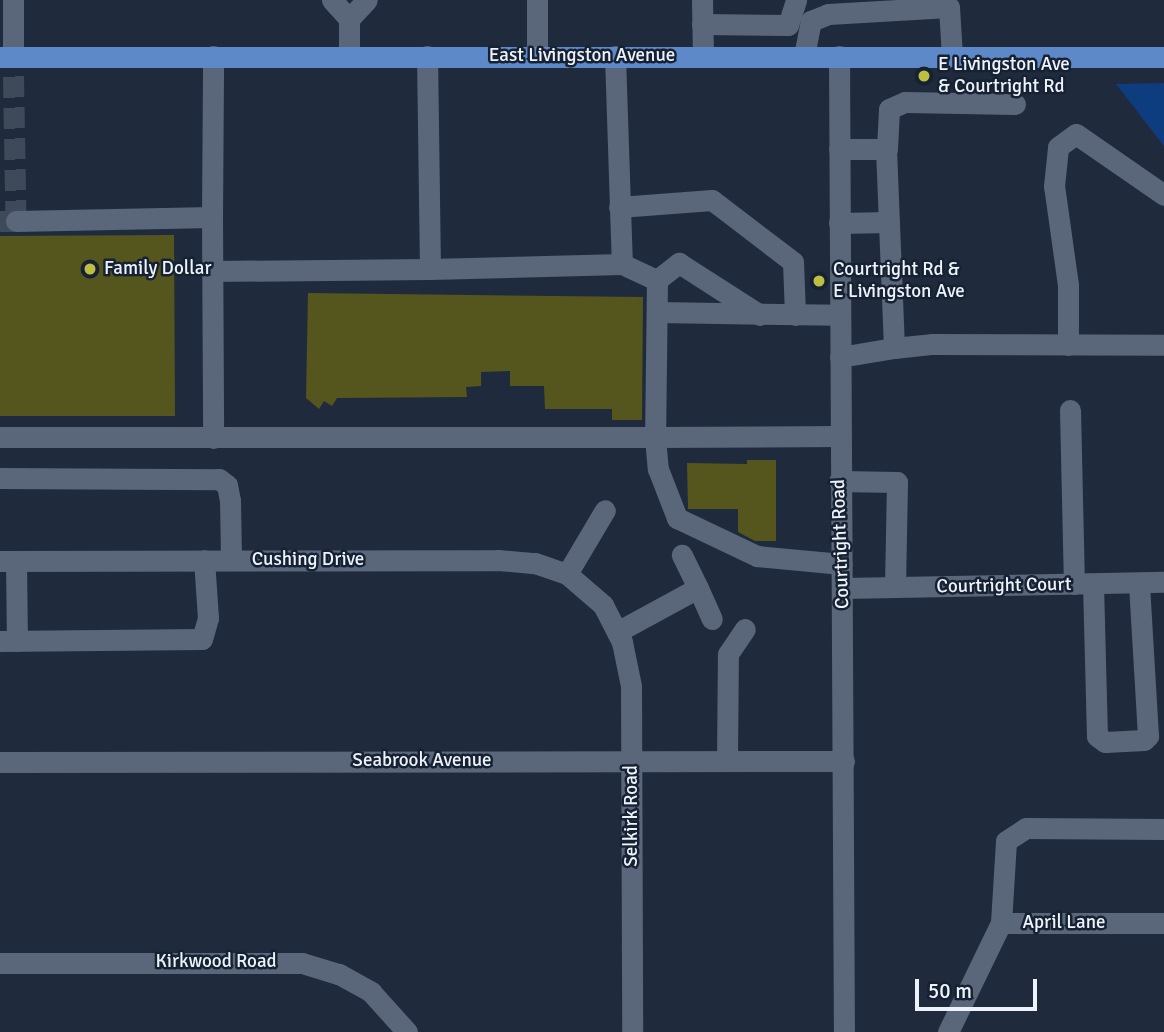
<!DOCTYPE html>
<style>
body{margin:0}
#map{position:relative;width:1164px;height:1032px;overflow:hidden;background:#1f2b3d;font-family:Signika,sans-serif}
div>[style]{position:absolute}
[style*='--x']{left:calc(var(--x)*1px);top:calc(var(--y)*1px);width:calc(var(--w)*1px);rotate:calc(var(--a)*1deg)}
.green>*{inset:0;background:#0e3d7f}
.building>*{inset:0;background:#55561e}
.minor-tunnel>*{height:21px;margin-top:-10.5px;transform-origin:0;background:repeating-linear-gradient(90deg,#3e495a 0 21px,transparent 0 31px)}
.minor>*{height:21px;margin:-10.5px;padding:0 10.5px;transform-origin:10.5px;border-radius:10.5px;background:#5a677b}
.major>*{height:21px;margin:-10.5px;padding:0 10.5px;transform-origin:10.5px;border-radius:10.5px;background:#5e89c9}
.dots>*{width:19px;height:19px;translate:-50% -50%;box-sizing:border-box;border:4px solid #162132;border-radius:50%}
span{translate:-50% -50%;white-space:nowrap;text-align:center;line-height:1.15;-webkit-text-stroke:5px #162132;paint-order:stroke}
.street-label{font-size:19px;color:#edf3fd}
.poi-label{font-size:19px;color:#edf3fd}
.left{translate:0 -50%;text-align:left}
.scale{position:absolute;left:915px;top:979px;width:122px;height:32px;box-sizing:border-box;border:4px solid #edf3fd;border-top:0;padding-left:9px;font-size:21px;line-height:24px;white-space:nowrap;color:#edf3fd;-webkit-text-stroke:5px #162132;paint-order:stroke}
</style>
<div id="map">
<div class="green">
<div style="clip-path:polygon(1164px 83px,1164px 146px,1116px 84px)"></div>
</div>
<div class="building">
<div style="clip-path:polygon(174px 235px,175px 416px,0 416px,0 236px)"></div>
<div style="clip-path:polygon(308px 293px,643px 297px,642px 420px,612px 420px,612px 409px,545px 409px,544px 386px,510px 386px,510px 371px,481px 372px,481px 386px,466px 387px,467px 397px,337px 398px,332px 406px,324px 401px,319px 409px,306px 398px)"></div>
<div style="clip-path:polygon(747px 460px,776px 460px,776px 541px,755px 541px,738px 532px,738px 509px,688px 509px,687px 463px,747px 464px)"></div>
</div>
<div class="minor-tunnel">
<div style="--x:0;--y:221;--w:16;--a:0"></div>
<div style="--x:16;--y:221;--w:164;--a:-91"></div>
</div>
<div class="minor">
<div style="--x:332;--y:0;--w:25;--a:48"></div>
<div style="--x:349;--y:19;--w:37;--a:90"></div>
<div style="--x:702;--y:0;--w:55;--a:89"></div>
<div style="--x:349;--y:19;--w:26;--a:-47"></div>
<div style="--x:702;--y:24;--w:86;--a:0.7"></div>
<div style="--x:788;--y:25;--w:26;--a:-72"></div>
<div style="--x:537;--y:56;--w:56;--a:-90"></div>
<div style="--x:615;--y:56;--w:208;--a:88.1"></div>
<div style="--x:622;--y:264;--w:38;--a:25"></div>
<div style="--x:657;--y:280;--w:157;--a:90.7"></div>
<div style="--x:655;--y:437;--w:184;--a:-0.3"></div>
<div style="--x:804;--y:56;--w:36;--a:-79"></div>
<div style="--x:811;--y:21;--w:18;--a:-22"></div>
<div style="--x:828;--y:14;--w:121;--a:-3.3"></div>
<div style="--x:949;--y:7;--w:49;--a:86.5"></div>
<div style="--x:839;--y:56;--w:976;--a:89.71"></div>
<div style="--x:13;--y:57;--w:57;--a:-90"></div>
<div style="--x:839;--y:149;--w:48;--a:0"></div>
<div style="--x:887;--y:149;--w:40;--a:-87.1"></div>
<div style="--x:889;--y:109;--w:17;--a:-24"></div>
<div style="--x:905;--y:102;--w:110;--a:1"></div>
<div style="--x:619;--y:207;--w:93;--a:-4.3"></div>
<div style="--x:712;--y:200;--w:102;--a:37.4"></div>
<div style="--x:793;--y:262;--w:53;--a:87.8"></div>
<div style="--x:212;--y:217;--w:221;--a:89.7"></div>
<div style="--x:16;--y:221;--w:196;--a:-1.2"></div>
<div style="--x:212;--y:217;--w:161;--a:-89.6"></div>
<div style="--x:839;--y:223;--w:50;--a:-1.1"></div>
<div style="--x:430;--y:269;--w:192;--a:-1.5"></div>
<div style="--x:211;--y:271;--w:219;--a:-0.5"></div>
<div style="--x:430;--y:269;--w:213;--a:-90.8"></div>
<div style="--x:657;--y:280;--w:28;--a:-38"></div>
<div style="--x:679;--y:263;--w:96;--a:32.7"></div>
<div style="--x:657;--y:312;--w:182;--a:0.9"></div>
<div style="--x:1068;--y:345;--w:60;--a:-90"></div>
<div style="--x:1068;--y:285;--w:100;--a:-98"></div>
<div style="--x:1054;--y:186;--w:39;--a:-84"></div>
<div style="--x:1058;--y:147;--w:22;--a:-36"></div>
<div style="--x:1076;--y:134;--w:107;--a:34.7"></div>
<div style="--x:894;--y:348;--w:39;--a:-6"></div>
<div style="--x:933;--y:344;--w:231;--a:0.2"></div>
<div style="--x:840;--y:357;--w:55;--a:-9.5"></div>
<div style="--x:894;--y:348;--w:199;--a:-92.3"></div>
<div style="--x:1070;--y:410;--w:174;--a:88.7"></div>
<div style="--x:0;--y:437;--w:655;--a:0"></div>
<div style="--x:655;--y:437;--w:32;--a:85"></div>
<div style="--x:658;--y:469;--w:53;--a:68.8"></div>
<div style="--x:677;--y:518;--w:89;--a:25.4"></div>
<div style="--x:757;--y:556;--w:85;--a:5.4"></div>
<div style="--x:0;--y:478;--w:219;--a:0.3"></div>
<div style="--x:219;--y:479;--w:10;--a:37"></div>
<div style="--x:227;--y:485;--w:15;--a:79"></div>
<div style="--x:230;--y:500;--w:60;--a:89"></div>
<div style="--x:839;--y:481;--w:58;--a:1"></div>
<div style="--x:897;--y:482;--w:105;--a:91.1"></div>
<div style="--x:0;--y:561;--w:498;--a:-0.1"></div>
<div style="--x:498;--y:560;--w:37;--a:5"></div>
<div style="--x:535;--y:563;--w:34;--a:19"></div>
<div style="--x:567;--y:574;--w:48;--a:40.7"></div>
<div style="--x:603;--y:605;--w:42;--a:62.8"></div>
<div style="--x:622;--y:642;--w:45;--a:78.4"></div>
<div style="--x:631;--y:686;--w:346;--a:89.8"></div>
<div style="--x:16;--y:561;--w:80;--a:89.3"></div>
<div style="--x:567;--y:574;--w:74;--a:-59.3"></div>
<div style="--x:1093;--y:584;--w:152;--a:88.5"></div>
<div style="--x:1097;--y:736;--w:10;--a:37"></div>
<div style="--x:1105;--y:742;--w:39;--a:-3"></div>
<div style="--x:1144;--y:740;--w:6;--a:-45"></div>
<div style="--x:1148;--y:736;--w:153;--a:-93.4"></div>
<div style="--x:698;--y:588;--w:34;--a:66"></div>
<div style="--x:843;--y:588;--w:321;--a:-1.1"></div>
<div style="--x:617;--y:632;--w:92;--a:-28.5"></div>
<div style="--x:698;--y:588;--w:37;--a:-116"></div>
<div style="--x:0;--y:641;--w:202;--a:-0.6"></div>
<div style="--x:202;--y:639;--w:22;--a:-74"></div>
<div style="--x:208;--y:618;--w:58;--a:-93.9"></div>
<div style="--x:727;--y:761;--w:107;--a:-89.5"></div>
<div style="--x:728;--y:654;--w:30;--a:-56"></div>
<div style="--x:0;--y:762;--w:844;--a:-0.07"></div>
<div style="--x:1001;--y:923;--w:82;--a:-86.5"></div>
<div style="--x:1006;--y:841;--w:24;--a:-33"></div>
<div style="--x:1026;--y:828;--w:138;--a:0.4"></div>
<div style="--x:0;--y:963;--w:302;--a:0"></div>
<div style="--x:302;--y:963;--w:39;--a:17"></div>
<div style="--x:339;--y:974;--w:37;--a:29"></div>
<div style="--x:371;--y:992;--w:54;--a:48"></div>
<div style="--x:948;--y:1032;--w:121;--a:-64.1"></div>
<div style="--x:1001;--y:923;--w:163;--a:0"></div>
</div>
<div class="major">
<div style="--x:0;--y:57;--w:1164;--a:0"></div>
</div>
<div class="dots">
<div style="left:924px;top:76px;background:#bdbf43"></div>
<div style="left:90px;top:269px;background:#bdbf43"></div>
<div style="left:819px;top:281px;background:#bdbf43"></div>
</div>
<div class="street-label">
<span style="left:582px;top:56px">East Livingston Avenue</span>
<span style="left:841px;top:544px;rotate:-92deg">Courtright Road</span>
<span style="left:308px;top:560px">Cushing Drive</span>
<span style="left:1004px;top:586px;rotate:-1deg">Courtright Court</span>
<span style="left:422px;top:761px">Seabrook Avenue</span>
<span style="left:632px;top:816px;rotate:-90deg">Selkirk Road</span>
<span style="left:1064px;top:923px">April Lane</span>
<span style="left:216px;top:962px">Kirkwood Road</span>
</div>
<div class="poi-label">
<span class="left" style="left:938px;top:76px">E Livingston Ave<br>&amp; Courtright Rd</span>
<span class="left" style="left:104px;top:269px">Family Dollar</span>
<span class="left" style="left:833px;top:281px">Courtright Rd &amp;<br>E Livingston Ave</span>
</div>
<div class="scale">50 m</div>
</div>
